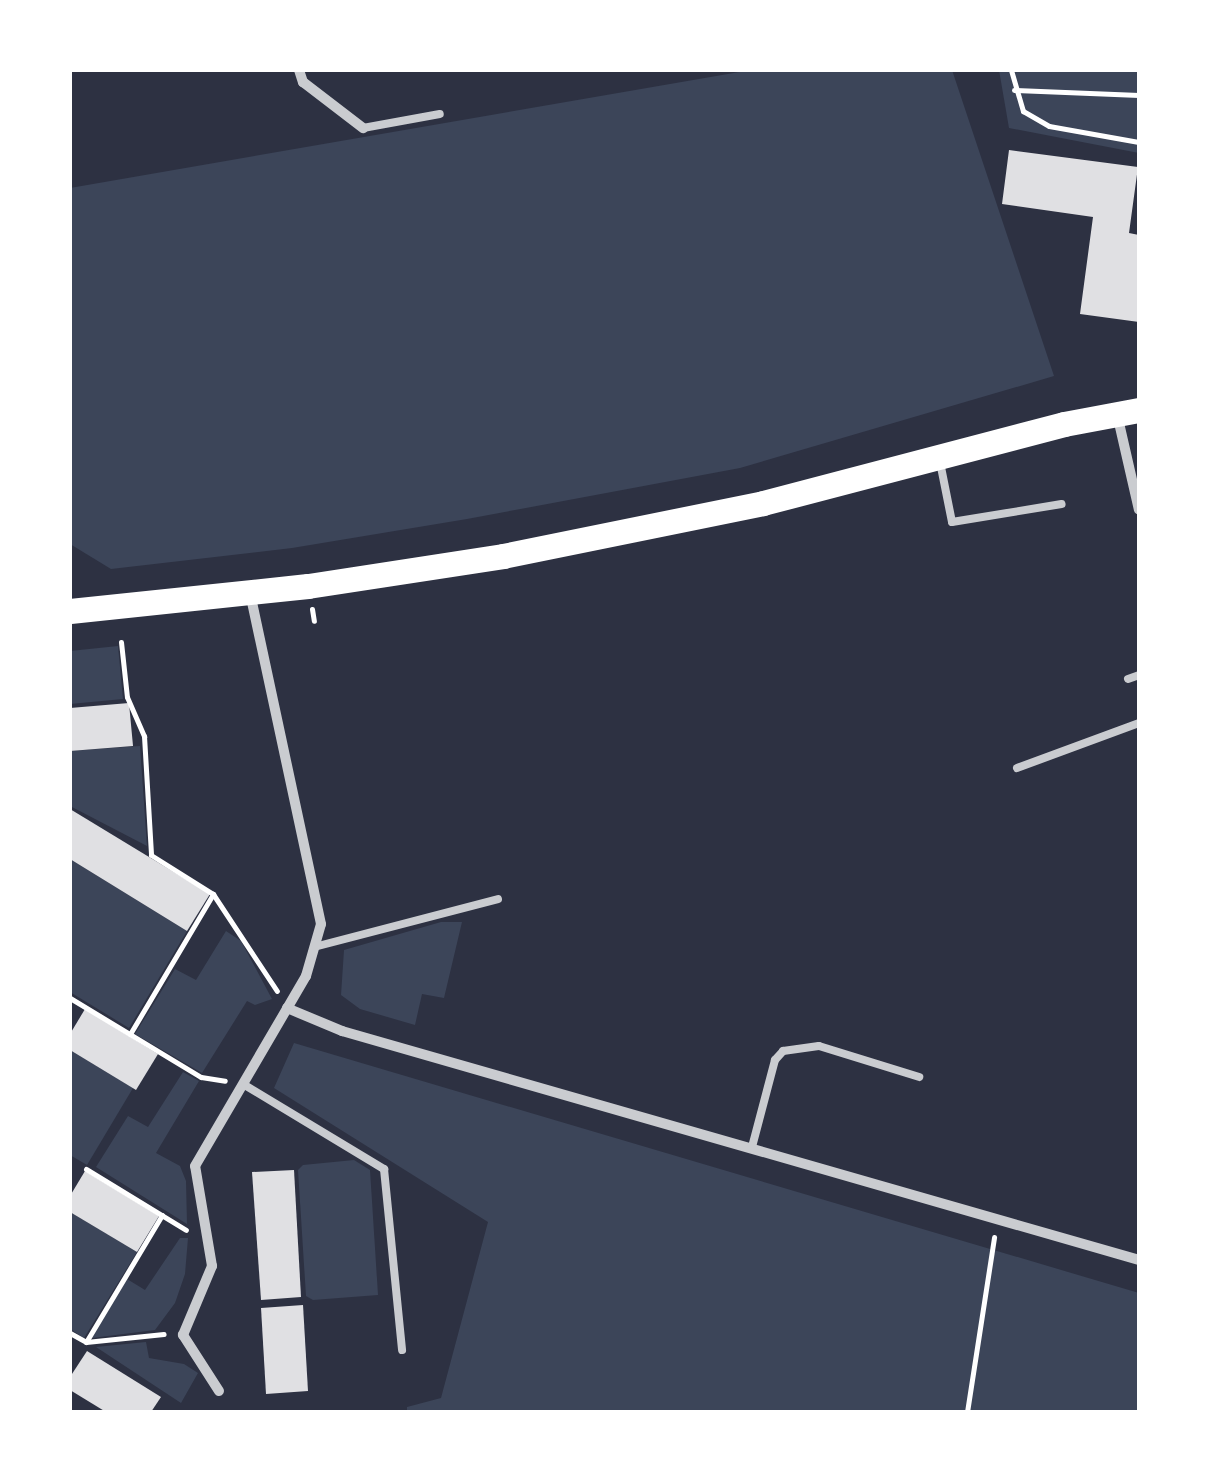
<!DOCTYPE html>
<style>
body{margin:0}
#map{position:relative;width:1209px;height:1482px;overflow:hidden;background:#2d3142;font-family:"IBM Plex Sans",sans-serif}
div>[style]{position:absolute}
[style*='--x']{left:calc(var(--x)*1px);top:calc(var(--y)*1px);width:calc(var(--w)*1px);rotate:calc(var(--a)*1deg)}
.green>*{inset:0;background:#3c4559}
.building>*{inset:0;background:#e0e0e3}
.path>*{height:5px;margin:-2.5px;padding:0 2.5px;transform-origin:2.5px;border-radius:2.5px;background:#fff}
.service>*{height:8px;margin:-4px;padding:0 4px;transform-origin:4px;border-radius:4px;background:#caccd0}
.minor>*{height:10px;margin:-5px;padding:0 5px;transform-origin:5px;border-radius:5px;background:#caccd0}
.primary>*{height:25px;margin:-12.5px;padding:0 12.5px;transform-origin:12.5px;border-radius:12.5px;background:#fff}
span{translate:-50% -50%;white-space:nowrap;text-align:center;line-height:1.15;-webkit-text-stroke:10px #fff;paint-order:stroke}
.frame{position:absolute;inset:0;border:72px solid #fff;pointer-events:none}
</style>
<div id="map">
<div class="green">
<div style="clip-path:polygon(751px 70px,952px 70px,1054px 376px,740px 468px,467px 519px,292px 548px,111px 569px,70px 544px,70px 188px)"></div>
<div style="clip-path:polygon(999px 70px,1139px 70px,1139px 153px,1009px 128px)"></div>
<div style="clip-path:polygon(118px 646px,123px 699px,70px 704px,70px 651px)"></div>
<div style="clip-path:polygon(140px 746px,147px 846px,70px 806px,70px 751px)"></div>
<div style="clip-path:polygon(70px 859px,187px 931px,129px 1028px,70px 992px)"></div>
<div style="clip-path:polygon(441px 922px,462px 922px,444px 998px,422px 994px,415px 1025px,360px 1009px,341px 995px,344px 950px)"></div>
<div style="clip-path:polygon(226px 931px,241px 941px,272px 999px,255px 1005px,247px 1001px,202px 1073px,135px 1034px,175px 969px,196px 980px)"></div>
<div style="clip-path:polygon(294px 1043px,1139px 1293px,1139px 1412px,407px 1412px,407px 1407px,441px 1398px,488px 1222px,274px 1088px)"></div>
<div style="clip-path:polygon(70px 1050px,133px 1088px,87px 1165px,70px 1155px)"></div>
<div style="clip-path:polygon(183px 1072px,199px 1081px,156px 1153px,180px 1166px,186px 1181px,187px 1224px,96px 1167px,128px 1116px,148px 1127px)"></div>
<div style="clip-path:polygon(354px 1160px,370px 1170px,378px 1295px,313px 1300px,306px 1296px,298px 1170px,303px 1165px)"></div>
<div style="clip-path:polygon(70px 1212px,137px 1252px,84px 1338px,70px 1329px)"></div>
<div style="clip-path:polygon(180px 1238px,188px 1238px,185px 1274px,175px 1303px,155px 1330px,92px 1338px,127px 1279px,145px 1290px)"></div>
<div style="clip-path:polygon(146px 1342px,149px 1358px,184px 1364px,198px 1373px,181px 1403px,96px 1347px)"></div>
</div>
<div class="building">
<div style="clip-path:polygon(1009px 150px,1138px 167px,1129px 233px,1139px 235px,1139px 322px,1080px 314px,1093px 217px,1002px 204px)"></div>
<div style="clip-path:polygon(129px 703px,133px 746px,70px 751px,70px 708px)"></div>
<div style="clip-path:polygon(70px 809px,210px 894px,187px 931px,70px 859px)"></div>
<div style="clip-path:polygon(85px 1009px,158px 1054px,136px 1090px,70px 1050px,70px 1034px)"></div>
<div style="clip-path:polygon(294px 1170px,301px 1297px,261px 1300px,252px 1172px)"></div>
<div style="clip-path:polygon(85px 1171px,159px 1216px,137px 1252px,70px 1212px,70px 1196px)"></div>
<div style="clip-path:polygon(303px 1305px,308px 1391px,266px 1394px,261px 1308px)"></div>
<div style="clip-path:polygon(87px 1351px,161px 1397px,151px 1412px,106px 1412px,70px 1390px,70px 1377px)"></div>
</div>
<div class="path">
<div style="--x:1011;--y:70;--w:43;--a:73.7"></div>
<div style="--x:1023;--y:111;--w:30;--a:30"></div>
<div style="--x:1049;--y:126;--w:91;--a:10.1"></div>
<div style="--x:1014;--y:90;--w:125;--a:2.3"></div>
<div style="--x:312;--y:609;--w:12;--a:81"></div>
<div style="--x:121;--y:642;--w:55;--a:83.8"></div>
<div style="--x:127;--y:697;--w:43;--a:66.4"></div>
<div style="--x:144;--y:736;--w:119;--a:86.6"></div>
<div style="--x:151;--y:855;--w:73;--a:32.2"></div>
<div style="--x:213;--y:894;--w:116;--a:56.6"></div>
<div style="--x:70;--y:998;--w:153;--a:31.1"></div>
<div style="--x:201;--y:1077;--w:24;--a:9"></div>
<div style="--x:130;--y:1034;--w:163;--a:-59.3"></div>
<div style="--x:86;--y:1169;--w:117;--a:31.4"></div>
<div style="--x:70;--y:1333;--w:18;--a:29"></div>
<div style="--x:86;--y:1342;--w:78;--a:-5.9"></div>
<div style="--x:86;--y:1342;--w:148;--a:-59.1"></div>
<div style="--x:967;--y:1412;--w:177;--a:-81.2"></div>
</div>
<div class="service">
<div style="--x:363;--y:128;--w:78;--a:-10.3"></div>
<div style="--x:940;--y:462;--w:61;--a:78.7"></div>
<div style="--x:952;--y:522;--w:111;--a:-9.3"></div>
<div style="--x:1128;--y:679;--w:12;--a:-20"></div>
<div style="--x:1017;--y:768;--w:130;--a:-20.2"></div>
<div style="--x:318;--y:946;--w:186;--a:-14.6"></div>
<div style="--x:243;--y:1084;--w:165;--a:31.1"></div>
<div style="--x:384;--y:1169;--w:182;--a:84.3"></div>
<div style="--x:752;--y:1147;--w:90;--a:-75.2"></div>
<div style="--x:775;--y:1060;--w:12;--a:-48"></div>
<div style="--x:783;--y:1051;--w:36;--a:-8"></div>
<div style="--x:819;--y:1046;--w:105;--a:17.2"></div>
</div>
<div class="minor">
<div style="--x:299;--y:70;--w:13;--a:72"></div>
<div style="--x:303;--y:82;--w:76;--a:37.5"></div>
<div style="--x:1117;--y:414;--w:98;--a:77.1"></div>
<div style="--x:287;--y:1008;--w:60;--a:22.7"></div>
<div style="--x:342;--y:1031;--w:829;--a:16.03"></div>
<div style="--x:219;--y:1391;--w:67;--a:-122.7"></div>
<div style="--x:183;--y:1335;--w:75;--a:-67.2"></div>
<div style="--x:212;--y:1266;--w:101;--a:-99.6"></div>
<div style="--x:195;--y:1166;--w:220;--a:-59.7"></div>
<div style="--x:306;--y:976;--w:54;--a:-73.9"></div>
<div style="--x:321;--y:924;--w:338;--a:-102.1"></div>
</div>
<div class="primary">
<div style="--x:70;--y:611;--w:239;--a:-6"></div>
<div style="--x:308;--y:586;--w:197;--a:-8.7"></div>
<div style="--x:503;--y:556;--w:265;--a:-11.5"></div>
<div style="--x:763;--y:503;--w:311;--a:-14.7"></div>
<div style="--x:1064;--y:424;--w:76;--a:-10.6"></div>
</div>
<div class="frame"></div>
</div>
